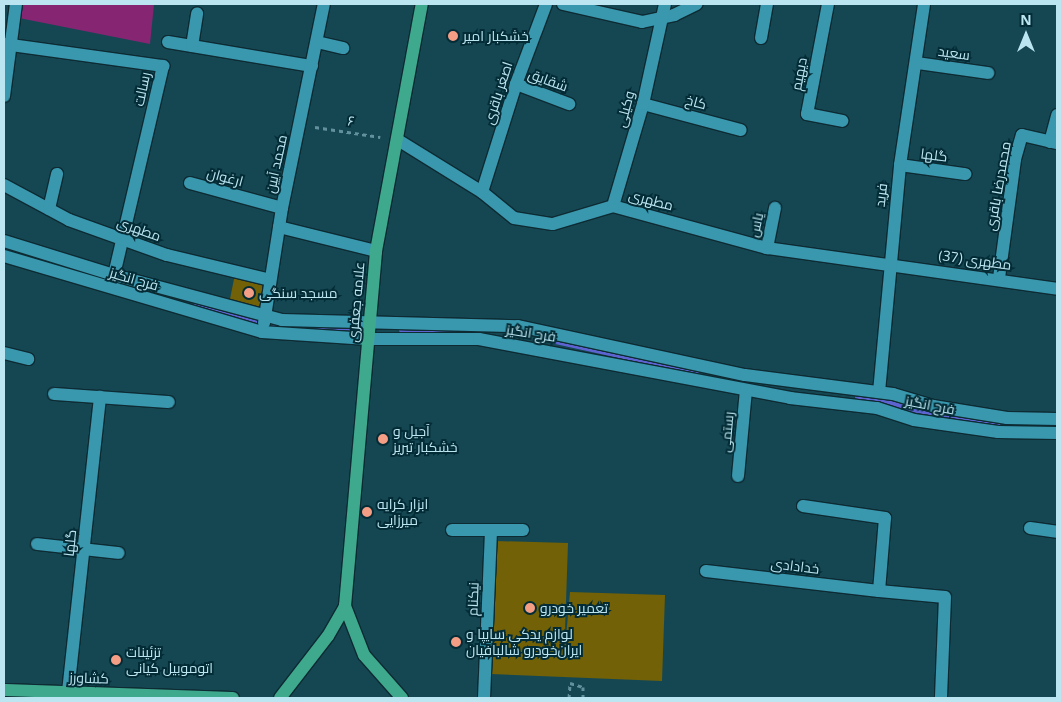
<!DOCTYPE html>
<meta charset="utf-8">
<style>
body{margin:0}
#map{position:relative;width:1061px;height:702px;overflow:hidden;background:#154753;font-family:"Open Sans",Cairo,sans-serif}
div>[style]{position:absolute}
[style*='--x']{left:calc(var(--x)*1px);top:calc(var(--y)*1px);width:calc(var(--w)*1px);rotate:calc(var(--a)*1deg)}
.green>*{inset:0;background:#862673}
.stream>*{height:7px;margin:-3.5px;padding:0 3.5px;transform-origin:3.5px;border-radius:3.5px;background:#5d64d2}
.building>*{inset:0;background:#726106}
.path>*{height:3px;margin-top:-1.5px;transform-origin:0;background:repeating-linear-gradient(90deg,#62919d 0 4px,transparent 0 8px)}
.roads{filter:drop-shadow(1px 0 #0e2b33) drop-shadow(-1px 0 #0e2b33) drop-shadow(0 1px #0e2b33) drop-shadow(0 -1px #0e2b33)}
.minor>*{height:12px;margin:-6px;padding:0 6px;transform-origin:6px;border-radius:6px;background:#3997ae}
.major>*{height:12px;margin:-6px;padding:0 6px;transform-origin:6px;border-radius:6px;background:#3fa98e}
.dots>*{width:14px;height:14px;translate:-50% -50%;box-sizing:border-box;border:2px solid #032c36;border-radius:50%}
span{translate:-50% -50%;white-space:nowrap;text-align:center;line-height:1.15;-webkit-text-stroke:4px #032c36;paint-order:stroke}
.poi-label{font-size:14px;color:#bbe5f1}
.left{translate:0 -50%;text-align:left}
.street-label{font-size:14px;color:#bbe5f1}
.frame{position:absolute;inset:0;border:5px solid #bbe5f1;pointer-events:none}
.north{position:absolute;left:1001px;top:10px;width:50px;height:50px;-webkit-text-stroke:4px #032c36;paint-order:stroke;rotate:0deg;font-size:14px;font-weight:700;line-height:20px;text-align:center;color:#bbe5f1}
.north::after{content:'';display:block;margin:auto;width:18px;height:22px;background:#bbe5f1;clip-path:polygon(50% 0,100% 100%,50% 72%,0 100%)}
</style>
<div id="map">
<div class="green">
<div style="clip-path:polygon(21px 4px,154px 4px,150px 44px,19px 18px)"></div>
</div>
<div class="stream">
<div style="--x:4;--y:247;--w:52;--a:17.7"></div>
<div style="--x:196;--y:303;--w:86;--a:16.1"></div>
<div style="--x:279;--y:327;--w:70;--a:1.6"></div>
<div style="--x:402;--y:329;--w:52;--a:1.1"></div>
<div style="--x:551;--y:339;--w:149;--a:12.4"></div>
<div style="--x:858;--y:396;--w:42;--a:13.7"></div>
<div style="--x:899;--y:406;--w:99;--a:9.3"></div>
</div>
<div class="building">
<div style="clip-path:polygon(235px 274px,269px 282px,264px 313px,229px 304px)"></div>
<div style="clip-path:polygon(495px 541px,568px 543px,564px 660px,570px 592px,665px 595px,662px 681px,491px 674px)"></div>
</div>
<div class="path">
<div style="--x:315;--y:127;--w:66;--a:8.7"></div>
<div style="--x:569;--y:698;--w:15;--a:-86"></div>
<div style="--x:570;--y:683;--w:14;--a:17"></div>
<div style="--x:583;--y:687;--w:11;--a:90"></div>
</div>
<div class="roads">
<div class="minor">
<div style="--x:563;--y:4;--w:81;--a:12.8"></div>
<div style="--x:642;--y:22;--w:33;--a:-12"></div>
<div style="--x:674;--y:15;--w:25;--a:-26"></div>
<div style="--x:828;--y:4;--w:112;--a:100.8"></div>
<div style="--x:807;--y:114;--w:36;--a:11"></div>
<div style="--x:761;--y:38;--w:35;--a:-80"></div>
<div style="--x:168;--y:42;--w:146;--a:9.5"></div>
<div style="--x:317;--y:42;--w:27;--a:13"></div>
<div style="--x:4;--y:44;--w:161;--a:7.9"></div>
<div style="--x:163;--y:66;--w:215;--a:103.2"></div>
<div style="--x:192;--y:46;--w:33;--a:-81"></div>
<div style="--x:917;--y:63;--w:72;--a:8"></div>
<div style="--x:516;--y:84;--w:57;--a:20.7"></div>
<div style="--x:4;--y:96;--w:93;--a:-82.6"></div>
<div style="--x:643;--y:104;--w:101;--a:14.9"></div>
<div style="--x:398;--y:140;--w:99;--a:31.8"></div>
<div style="--x:482;--y:192;--w:41;--a:39.1"></div>
<div style="--x:514;--y:218;--w:39;--a:9"></div>
<div style="--x:553;--y:224;--w:63;--a:-16.7"></div>
<div style="--x:613;--y:206;--w:160;--a:15.3"></div>
<div style="--x:767;--y:248;--w:293;--a:8"></div>
<div style="--x:1050;--y:142;--w:28;--a:-75"></div>
<div style="--x:900;--y:165;--w:66;--a:7.9"></div>
<div style="--x:190;--y:183;--w:95;--a:15.2"></div>
<div style="--x:4;--y:185;--w:74;--a:28.3"></div>
<div style="--x:69;--y:220;--w:104;--a:19.7"></div>
<div style="--x:167;--y:255;--w:106;--a:13.6"></div>
<div style="--x:482;--y:192;--w:113;--a:-72.5"></div>
<div style="--x:516;--y:84;--w:85;--a:-69.4"></div>
<div style="--x:613;--y:206;--w:106;--a:-73.6"></div>
<div style="--x:643;--y:104;--w:102;--a:-77.6"></div>
<div style="--x:49;--y:209;--w:36;--a:-77"></div>
<div style="--x:279;--y:227;--w:100;--a:13.9"></div>
<div style="--x:4;--y:241;--w:115;--a:17.2"></div>
<div style="--x:114;--y:275;--w:174;--a:15"></div>
<div style="--x:282;--y:320;--w:236;--a:1.5"></div>
<div style="--x:518;--y:326;--w:232;--a:12.2"></div>
<div style="--x:745;--y:375;--w:149;--a:7.3"></div>
<div style="--x:893;--y:394;--w:42;--a:16.7"></div>
<div style="--x:933;--y:406;--w:75;--a:9.2"></div>
<div style="--x:1007;--y:418;--w:50;--a:1.1"></div>
<div style="--x:767;--y:248;--w:41;--a:-78.7"></div>
<div style="--x:4;--y:256;--w:269;--a:16.4"></div>
<div style="--x:262;--y:332;--w:106;--a:3.8"></div>
<div style="--x:368;--y:339;--w:111;--a:0"></div>
<div style="--x:479;--y:339;--w:317;--a:10.7"></div>
<div style="--x:790;--y:398;--w:88;--a:6.6"></div>
<div style="--x:877;--y:408;--w:39;--a:18"></div>
<div style="--x:914;--y:420;--w:85;--a:8.1"></div>
<div style="--x:998;--y:432;--w:59;--a:1"></div>
<div style="--x:999;--y:278;--w:120;--a:-82.3"></div>
<div style="--x:1015;--y:159;--w:25;--a:-74"></div>
<div style="--x:1022;--y:135;--w:36;--a:13"></div>
<div style="--x:264;--y:323;--w:116;--a:-81.1"></div>
<div style="--x:282;--y:208;--w:208;--a:-78.4"></div>
<div style="--x:4;--y:353;--w:25;--a:14"></div>
<div style="--x:879;--y:392;--w:228;--a:-84.7"></div>
<div style="--x:900;--y:165;--w:163;--a:-81.5"></div>
<div style="--x:54;--y:394;--w:115;--a:4"></div>
<div style="--x:738;--y:476;--w:86;--a:-84.7"></div>
<div style="--x:803;--y:506;--w:83;--a:8.3"></div>
<div style="--x:885;--y:518;--w:73;--a:94.7"></div>
<div style="--x:879;--y:591;--w:66;--a:5.2"></div>
<div style="--x:945;--y:597;--w:101;--a:92.3"></div>
<div style="--x:1030;--y:528;--w:27;--a:8"></div>
<div style="--x:452;--y:530;--w:71;--a:0"></div>
<div style="--x:37;--y:544;--w:82;--a:6.3"></div>
<div style="--x:706;--y:571;--w:174;--a:6.6"></div>
<div style="--x:68;--y:692;--w:297;--a:-83.8"></div>
<div style="--x:484;--y:698;--w:168;--a:-87.6"></div>
</div>
<div class="major">
<div style="--x:4;--y:690;--w:229;--a:2"></div>
<div style="--x:280;--y:698;--w:78;--a:-52.3"></div>
<div style="--x:328;--y:636;--w:34;--a:-60"></div>
<div style="--x:402;--y:698;--w:57;--a:-131.5"></div>
<div style="--x:364;--y:655;--w:53;--a:-111.2"></div>
<div style="--x:345;--y:606;--w:356;--a:-85"></div>
<div style="--x:376;--y:251;--w:251;--a:-79.5"></div>
</div>
</div>
<div class="dots">
<div style="left:453px;top:36px;background:#f49e86"></div>
<div style="left:249px;top:293px;background:#f49e86"></div>
<div style="left:383px;top:439px;background:#f49e86"></div>
<div style="left:367px;top:512px;background:#f49e86"></div>
<div style="left:530px;top:608px;background:#f49e86"></div>
<div style="left:456px;top:642px;background:#f49e86"></div>
<div style="left:116px;top:660px;background:#f49e86"></div>
</div>
<div class="poi-label">
<span class="left" style="left:463px;top:36px">خشکبار امیر</span>
<span class="left" style="left:259px;top:293px">مسجد سنگی</span>
<span class="left" style="left:393px;top:439px">آجیل و<br>خشکبار تبریز</span>
<span class="left" style="left:377px;top:512px">ابزار کرایه<br>میرزایی</span>
<span class="left" style="left:540px;top:608px">تعمیر خودرو</span>
<span class="left" style="left:466px;top:642px">لوازم یدکی سایپا و<br>ایران‌خودرو شالبافیان</span>
<span class="left" style="left:126px;top:660px">تزئینات<br>اتوموبیل کیانی</span>
</div>
<div class="street-label">
<span style="left:954px;top:53px;rotate:8deg">سعید</span>
<span style="left:799px;top:74px;rotate:-79deg">دیهیم</span>
<span style="left:548px;top:80px;rotate:20deg">شقایق</span>
<span style="left:142px;top:89px;rotate:-78deg">رسالت</span>
<span style="left:498px;top:93px;rotate:-72deg">اصغر باقری</span>
<span style="left:696px;top:102px;rotate:15deg">کاخ</span>
<span style="left:625px;top:109px;rotate:-75deg">وکیلی</span>
<span style="left:351px;top:121px;rotate:9deg">۶</span>
<span style="left:934px;top:155px;rotate:7deg">گلها</span>
<span style="left:276px;top:164px;rotate:-78deg">محمد آیین</span>
<span style="left:225px;top:177px;rotate:15deg">ارغوان</span>
<span style="left:998px;top:186px;rotate:-80deg">محمدرضا باقری</span>
<span style="left:881px;top:195px;rotate:-83deg">فرید</span>
<span style="left:651px;top:200px;rotate:15deg">مطهری</span>
<span style="left:756px;top:225px;rotate:-78deg">یاس</span>
<span style="left:139px;top:229px;rotate:20deg">مطهری</span>
<span style="left:975px;top:260px;rotate:8deg">مطهری (37)</span>
<span style="left:134px;top:279px;rotate:16deg">فرح انگیز</span>
<span style="left:356px;top:302px;rotate:-85deg">علامه جعفری</span>
<span style="left:531px;top:333px;rotate:9deg">فرح انگیز</span>
<span style="left:930px;top:405px;rotate:11deg">فرح انگیز</span>
<span style="left:727px;top:432px;rotate:-85deg">رستمی</span>
<span style="left:70px;top:543px;rotate:-84deg">گلها</span>
<span style="left:795px;top:566px;rotate:7deg">خدادادی</span>
<span style="left:473px;top:599px;rotate:-88deg">نیکنام</span>
<span style="left:89px;top:678px;rotate:2deg">کشاورز</span>
</div>
<div class="frame"></div>
<div class="north">N</div>
</div>
